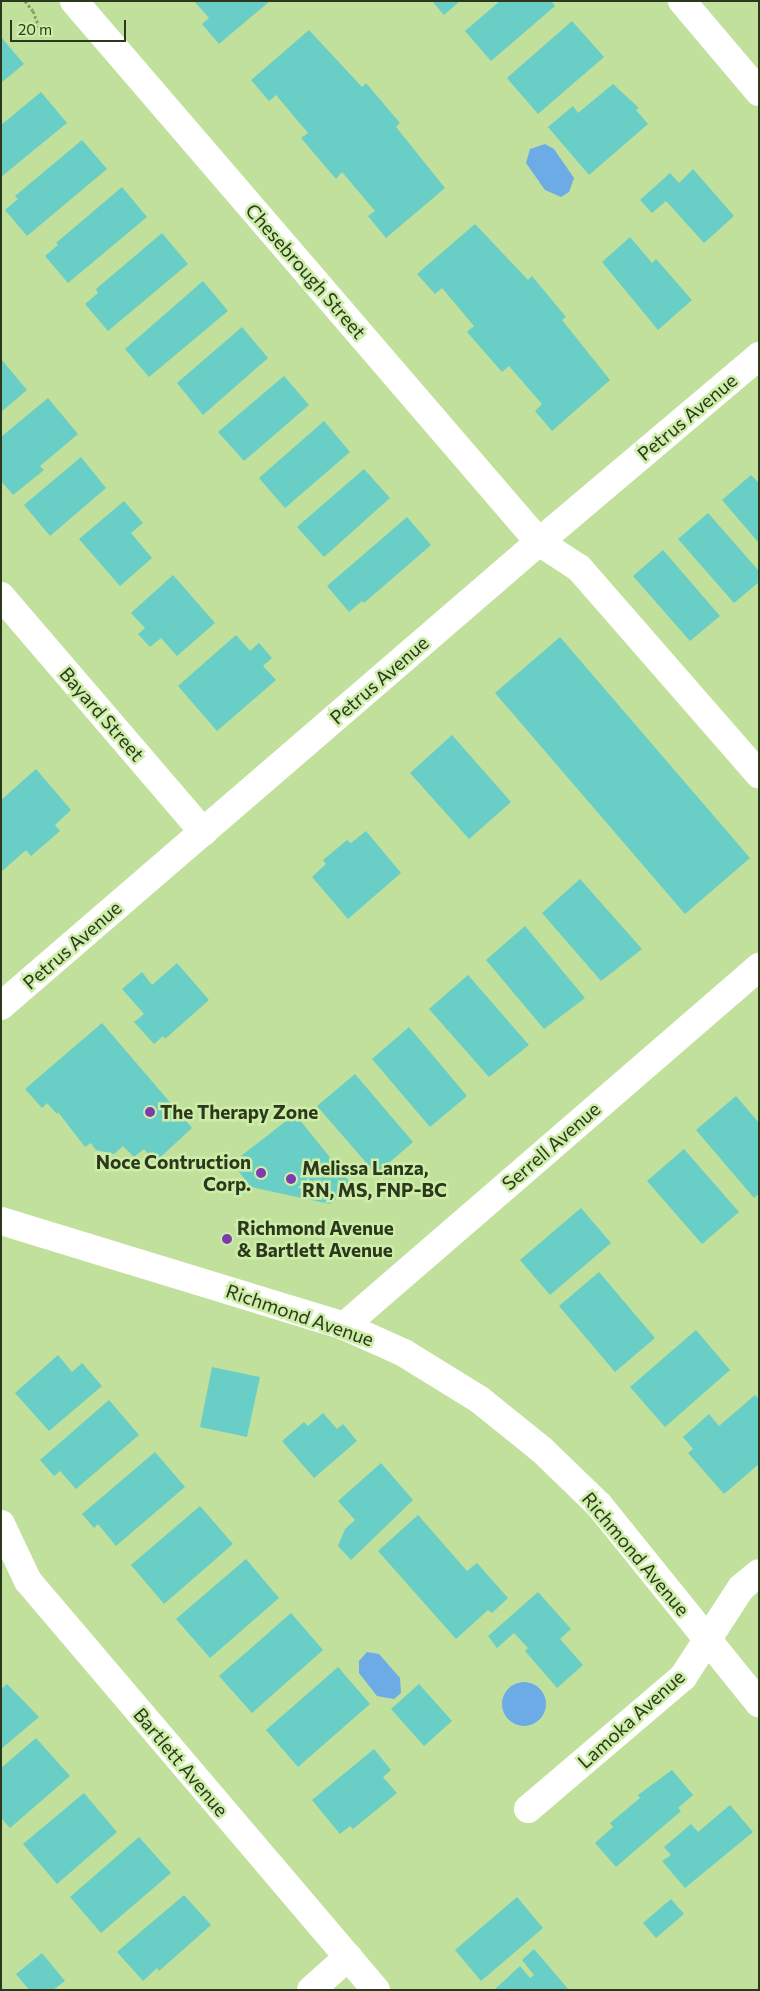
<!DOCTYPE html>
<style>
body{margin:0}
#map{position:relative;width:760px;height:1991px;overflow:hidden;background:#c0e09c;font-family:Commissioner,sans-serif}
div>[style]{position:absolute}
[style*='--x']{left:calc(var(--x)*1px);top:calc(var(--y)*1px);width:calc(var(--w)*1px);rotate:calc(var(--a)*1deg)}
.water>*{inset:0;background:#6dabe6}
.round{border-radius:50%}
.building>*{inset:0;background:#69cec6}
.path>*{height:3px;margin-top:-1.5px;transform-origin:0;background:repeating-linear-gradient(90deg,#88a06c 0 2.5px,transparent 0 5px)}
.minor>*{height:28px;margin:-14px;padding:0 14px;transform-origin:14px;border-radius:14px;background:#fff}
.major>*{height:28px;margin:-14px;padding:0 14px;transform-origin:14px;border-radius:14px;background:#fff}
.dots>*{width:14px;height:14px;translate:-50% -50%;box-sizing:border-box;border:2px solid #cdeda8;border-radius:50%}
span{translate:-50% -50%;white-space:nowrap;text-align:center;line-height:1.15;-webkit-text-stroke:5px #cdeda8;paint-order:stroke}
.street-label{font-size:19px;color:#2b381c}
.poi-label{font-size:19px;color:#2b381c;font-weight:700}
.left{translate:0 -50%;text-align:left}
.right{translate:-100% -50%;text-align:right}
.frame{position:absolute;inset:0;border:2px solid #2b381c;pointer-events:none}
.scale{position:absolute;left:10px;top:20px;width:116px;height:22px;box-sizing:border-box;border:2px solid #2b381c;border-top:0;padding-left:6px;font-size:15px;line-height:18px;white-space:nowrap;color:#2b381c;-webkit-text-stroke:4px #cdeda8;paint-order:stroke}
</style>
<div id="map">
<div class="water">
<div style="clip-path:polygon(545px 144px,554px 149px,574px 178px,569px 192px,561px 197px,545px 190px,526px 163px,530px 149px)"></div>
<div style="clip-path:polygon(367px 1652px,379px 1654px,400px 1678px,401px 1693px,394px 1699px,377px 1696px,359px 1673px,359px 1661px)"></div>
<div class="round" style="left:502px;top:1682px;width:44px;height:44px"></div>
</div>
<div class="building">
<div style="clip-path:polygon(194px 1px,270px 1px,219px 44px,202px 24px,209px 18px)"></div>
<div style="clip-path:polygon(432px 1px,460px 1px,444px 15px)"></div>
<div style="clip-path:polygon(500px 1px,551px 1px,555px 6px,491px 61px,465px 31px)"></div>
<div style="clip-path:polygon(572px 21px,604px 57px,538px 114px,507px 78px)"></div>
<div style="clip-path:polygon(309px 30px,362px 87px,366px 83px,400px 123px,396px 127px,445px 188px,386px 238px,368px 216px,375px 211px,342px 172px,336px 179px,301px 138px,308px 133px,276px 95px,269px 101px,251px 80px)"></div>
<div style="clip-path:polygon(1px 37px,24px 64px,1px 83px)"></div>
<div style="clip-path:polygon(613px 84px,639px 108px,636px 110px,648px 124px,589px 175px,548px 127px,573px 106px,578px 113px)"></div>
<div style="clip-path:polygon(41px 92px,67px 123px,1px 177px,1px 125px)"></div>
<div style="clip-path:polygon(82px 140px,107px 169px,27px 236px,5px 210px,18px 199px,15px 196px)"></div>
<div style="clip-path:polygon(693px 169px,734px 216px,704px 243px,666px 201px,652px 213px,640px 200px,670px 173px,679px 183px)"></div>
<div style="clip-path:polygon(122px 187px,147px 217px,68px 283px,45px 256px,58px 245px,56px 243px)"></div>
<div style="clip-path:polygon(475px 224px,528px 280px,532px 276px,566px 317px,562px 320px,610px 380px,552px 431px,535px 411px,542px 404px,509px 366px,502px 372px,467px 332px,474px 326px,442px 288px,435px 294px,417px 274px)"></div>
<div style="clip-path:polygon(162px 233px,188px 264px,108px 331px,85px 304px,98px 293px,96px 289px)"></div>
<div style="clip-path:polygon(630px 237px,652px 263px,656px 259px,692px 300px,658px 330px,602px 262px)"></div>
<div style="clip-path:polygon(203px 281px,228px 311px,149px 377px,125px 349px)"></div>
<div style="clip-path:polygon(242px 327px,268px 358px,203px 415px,177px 383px)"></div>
<div style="clip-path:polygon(1px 359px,27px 390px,1px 412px)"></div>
<div style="clip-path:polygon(284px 376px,309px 405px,244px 461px,218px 432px)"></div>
<div style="clip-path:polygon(48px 398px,78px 434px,40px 466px,44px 470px,13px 495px,1px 481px,1px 437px)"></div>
<div style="clip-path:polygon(324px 421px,350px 452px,285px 508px,259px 478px)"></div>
<div style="clip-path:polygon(81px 457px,106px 488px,50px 536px,24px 505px)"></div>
<div style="clip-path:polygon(364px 469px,390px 498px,324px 557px,297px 527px)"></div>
<div style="clip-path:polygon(751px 475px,759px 483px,759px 543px,722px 500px)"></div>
<div style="clip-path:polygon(124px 501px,143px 523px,131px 533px,152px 558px,120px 586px,79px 539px)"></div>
<div style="clip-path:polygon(708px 513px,759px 571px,759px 582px,734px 603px,678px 539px)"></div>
<div style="clip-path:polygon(407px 517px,431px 545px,364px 603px,362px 601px,349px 612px,327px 586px)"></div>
<div style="clip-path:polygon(663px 550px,720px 616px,690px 641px,633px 576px)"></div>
<div style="clip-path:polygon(173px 575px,215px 623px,177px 656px,161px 638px,150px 647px,138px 634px,145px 628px,131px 613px)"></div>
<div style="clip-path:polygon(236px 635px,250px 651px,259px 643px,272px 658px,263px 666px,276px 680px,217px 731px,178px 686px)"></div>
<div style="clip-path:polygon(560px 637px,750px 858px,685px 914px,495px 693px)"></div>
<div style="clip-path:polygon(452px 735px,511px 802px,469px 839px,410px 773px)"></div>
<div style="clip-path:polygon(36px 769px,71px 810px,55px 825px,60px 831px,31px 856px,26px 850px,1px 872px,1px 800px)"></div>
<div style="clip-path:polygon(366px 831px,401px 873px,348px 919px,312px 877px,326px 864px,323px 860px,347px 840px,351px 843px)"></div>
<div style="clip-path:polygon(580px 879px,642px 949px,601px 981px,542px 913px)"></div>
<div style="clip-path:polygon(525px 926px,585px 998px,544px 1029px,486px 960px)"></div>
<div style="clip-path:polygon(177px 963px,209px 1000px,165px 1039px,163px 1036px,154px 1044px,134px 1022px,144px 1014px,122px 989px,142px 972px,152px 985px)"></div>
<div style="clip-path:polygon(468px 975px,529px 1045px,489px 1077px,429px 1009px)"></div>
<div style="clip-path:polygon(102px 1023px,192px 1128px,155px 1162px,144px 1149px,134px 1157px,123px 1146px,114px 1154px,96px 1150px,91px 1143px,85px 1147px,58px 1112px,57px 1114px,47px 1103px,42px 1108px,25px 1089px)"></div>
<div style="clip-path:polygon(409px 1027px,467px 1096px,430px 1127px,372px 1059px)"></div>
<div style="clip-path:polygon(355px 1074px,413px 1142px,376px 1174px,317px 1106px)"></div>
<div style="clip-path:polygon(736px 1096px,759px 1123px,759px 1194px,754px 1198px,696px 1130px)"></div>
<div style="clip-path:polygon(295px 1114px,353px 1186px,330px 1204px,251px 1187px,232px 1163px)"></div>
<div style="clip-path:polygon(684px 1149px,739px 1212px,702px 1244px,647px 1181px)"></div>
<div style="clip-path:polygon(581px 1208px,611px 1243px,550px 1295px,520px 1260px)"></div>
<div style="clip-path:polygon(599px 1272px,655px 1338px,615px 1372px,559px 1306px)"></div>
<div style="clip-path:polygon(696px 1330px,730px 1370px,665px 1427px,630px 1387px)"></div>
<div style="clip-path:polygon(58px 1355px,72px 1372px,82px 1363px,102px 1386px,49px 1431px,15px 1393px)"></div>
<div style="clip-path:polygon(212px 1367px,260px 1377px,247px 1437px,200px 1427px)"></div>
<div style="clip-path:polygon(755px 1395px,759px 1399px,759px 1464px,724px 1494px,688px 1453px,693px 1449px,683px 1437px,709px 1414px,719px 1426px)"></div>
<div style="clip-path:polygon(109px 1400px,139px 1435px,76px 1489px,60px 1471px,54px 1476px,40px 1460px)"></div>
<div style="clip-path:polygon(323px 1413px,337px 1429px,343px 1424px,357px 1441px,314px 1478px,282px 1441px,304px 1422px,308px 1426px)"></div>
<div style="clip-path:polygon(155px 1452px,185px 1487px,116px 1546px,98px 1524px,94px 1528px,82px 1514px)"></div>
<div style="clip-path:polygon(381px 1463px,413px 1500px,351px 1560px,338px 1546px,345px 1529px,355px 1520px,338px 1501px)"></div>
<div style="clip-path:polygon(200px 1506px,233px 1544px,164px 1604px,131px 1565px)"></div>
<div style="clip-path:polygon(418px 1515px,467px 1571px,477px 1563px,508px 1598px,492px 1613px,488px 1610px,456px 1639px,378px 1551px)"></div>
<div style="clip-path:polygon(246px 1559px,279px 1598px,210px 1658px,176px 1619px)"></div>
<div style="clip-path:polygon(538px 1592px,571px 1629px,560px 1639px,583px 1665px,557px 1688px,525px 1651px,528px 1648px,514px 1633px,497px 1648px,488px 1636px)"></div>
<div style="clip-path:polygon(291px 1613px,323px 1650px,252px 1713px,219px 1676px)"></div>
<div style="clip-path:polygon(338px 1667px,370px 1704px,298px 1767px,266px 1730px)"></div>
<div style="clip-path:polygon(7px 1684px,39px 1717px,1px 1749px,1px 1689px)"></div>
<div style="clip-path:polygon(419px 1684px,452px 1721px,424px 1746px,391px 1709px)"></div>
<div style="clip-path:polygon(36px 1738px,70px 1776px,10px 1828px,1px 1818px,1px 1768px)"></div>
<div style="clip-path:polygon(374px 1749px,391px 1770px,383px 1777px,397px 1793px,353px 1829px,350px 1826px,340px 1834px,312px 1800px)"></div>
<div style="clip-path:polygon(672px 1770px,693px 1795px,678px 1808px,681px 1811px,616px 1867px,595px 1843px,613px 1827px,610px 1823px,640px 1798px,638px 1795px)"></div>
<div style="clip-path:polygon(84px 1793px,117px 1832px,57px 1884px,23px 1844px)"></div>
<div style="clip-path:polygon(730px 1805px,753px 1832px,685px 1888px,662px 1861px,671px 1855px,664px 1847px,691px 1824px,698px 1832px)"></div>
<div style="clip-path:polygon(139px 1837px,171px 1873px,101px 1933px,70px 1897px)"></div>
<div style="clip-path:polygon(184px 1895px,211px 1925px,159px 1971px,157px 1968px,143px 1981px,117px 1952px)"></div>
<div style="clip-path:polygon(517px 1897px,543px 1928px,481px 1981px,455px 1950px)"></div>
<div style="clip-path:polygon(671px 1899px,684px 1914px,656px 1938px,643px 1923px)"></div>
<div style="clip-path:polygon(534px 1949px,569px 1990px,494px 1990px,520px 1966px,530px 1978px,534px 1975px,522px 1960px)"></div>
<div style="clip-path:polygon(42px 1953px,65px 1981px,53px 1990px,29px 1990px,16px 1974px)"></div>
</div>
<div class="path">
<div style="--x:25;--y:1;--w:13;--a:51"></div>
<div style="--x:33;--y:11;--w:28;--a:69"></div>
</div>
<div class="minor">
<div style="--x:74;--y:1;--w:713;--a:49.32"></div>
<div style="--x:539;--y:542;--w:48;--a:33"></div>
<div style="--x:579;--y:568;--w:274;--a:48.9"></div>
<div style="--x:682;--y:1;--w:119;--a:49.8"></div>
<div style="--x:1;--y:596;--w:311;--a:49.4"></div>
<div style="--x:1;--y:1006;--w:710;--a:-40.78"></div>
<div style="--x:539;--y:542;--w:288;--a:-40.2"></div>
<div style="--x:344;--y:1326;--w:549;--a:-40.86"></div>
<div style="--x:1;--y:1524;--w:63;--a:64.7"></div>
<div style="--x:28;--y:1581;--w:537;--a:49.61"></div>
<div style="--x:528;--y:1809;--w:204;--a:-40.4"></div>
<div style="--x:683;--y:1677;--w:106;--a:-56.9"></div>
<div style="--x:741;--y:1588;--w:23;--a:-40"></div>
<div style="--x:311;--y:1990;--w:50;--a:-41.7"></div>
</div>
<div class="major">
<div style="--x:1;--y:1221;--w:359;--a:17"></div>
<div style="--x:344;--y:1326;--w:66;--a:24.2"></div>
<div style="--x:404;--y:1353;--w:89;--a:31.7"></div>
<div style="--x:480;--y:1400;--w:80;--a:38.9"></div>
<div style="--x:542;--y:1450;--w:79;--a:44"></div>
<div style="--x:599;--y:1505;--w:255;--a:51.1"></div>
</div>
<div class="dots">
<div style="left:150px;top:1112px;background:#7f3aae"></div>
<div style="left:261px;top:1173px;background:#7f3aae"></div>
<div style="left:291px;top:1179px;background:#7f3aae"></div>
<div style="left:227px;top:1239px;background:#7f3aae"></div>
</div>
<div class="street-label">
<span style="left:306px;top:271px;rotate:49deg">Chesebrough Street</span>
<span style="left:687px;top:417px;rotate:-40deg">Petrus Avenue</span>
<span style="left:379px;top:680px;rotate:-41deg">Petrus Avenue</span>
<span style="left:102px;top:714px;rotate:49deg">Bayard Street</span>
<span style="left:72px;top:945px;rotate:-41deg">Petrus Avenue</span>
<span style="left:551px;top:1146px;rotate:-41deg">Serrell Avenue</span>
<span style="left:300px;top:1315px;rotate:19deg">Richmond Avenue</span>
<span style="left:636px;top:1554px;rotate:50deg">Richmond Avenue</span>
<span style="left:631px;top:1719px;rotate:-42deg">Lamoka Avenue</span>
<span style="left:181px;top:1762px;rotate:50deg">Bartlett Avenue</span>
</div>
<div class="poi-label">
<span class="left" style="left:160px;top:1112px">The Therapy Zone</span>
<span class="right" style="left:251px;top:1173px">Noce Contruction<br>Corp.</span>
<span class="left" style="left:302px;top:1179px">Melissa Lanza,<br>RN, MS, FNP-BC</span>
<span class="left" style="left:237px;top:1239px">Richmond Avenue<br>&amp; Bartlett Avenue</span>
</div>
<div class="frame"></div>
<div class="scale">20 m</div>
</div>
